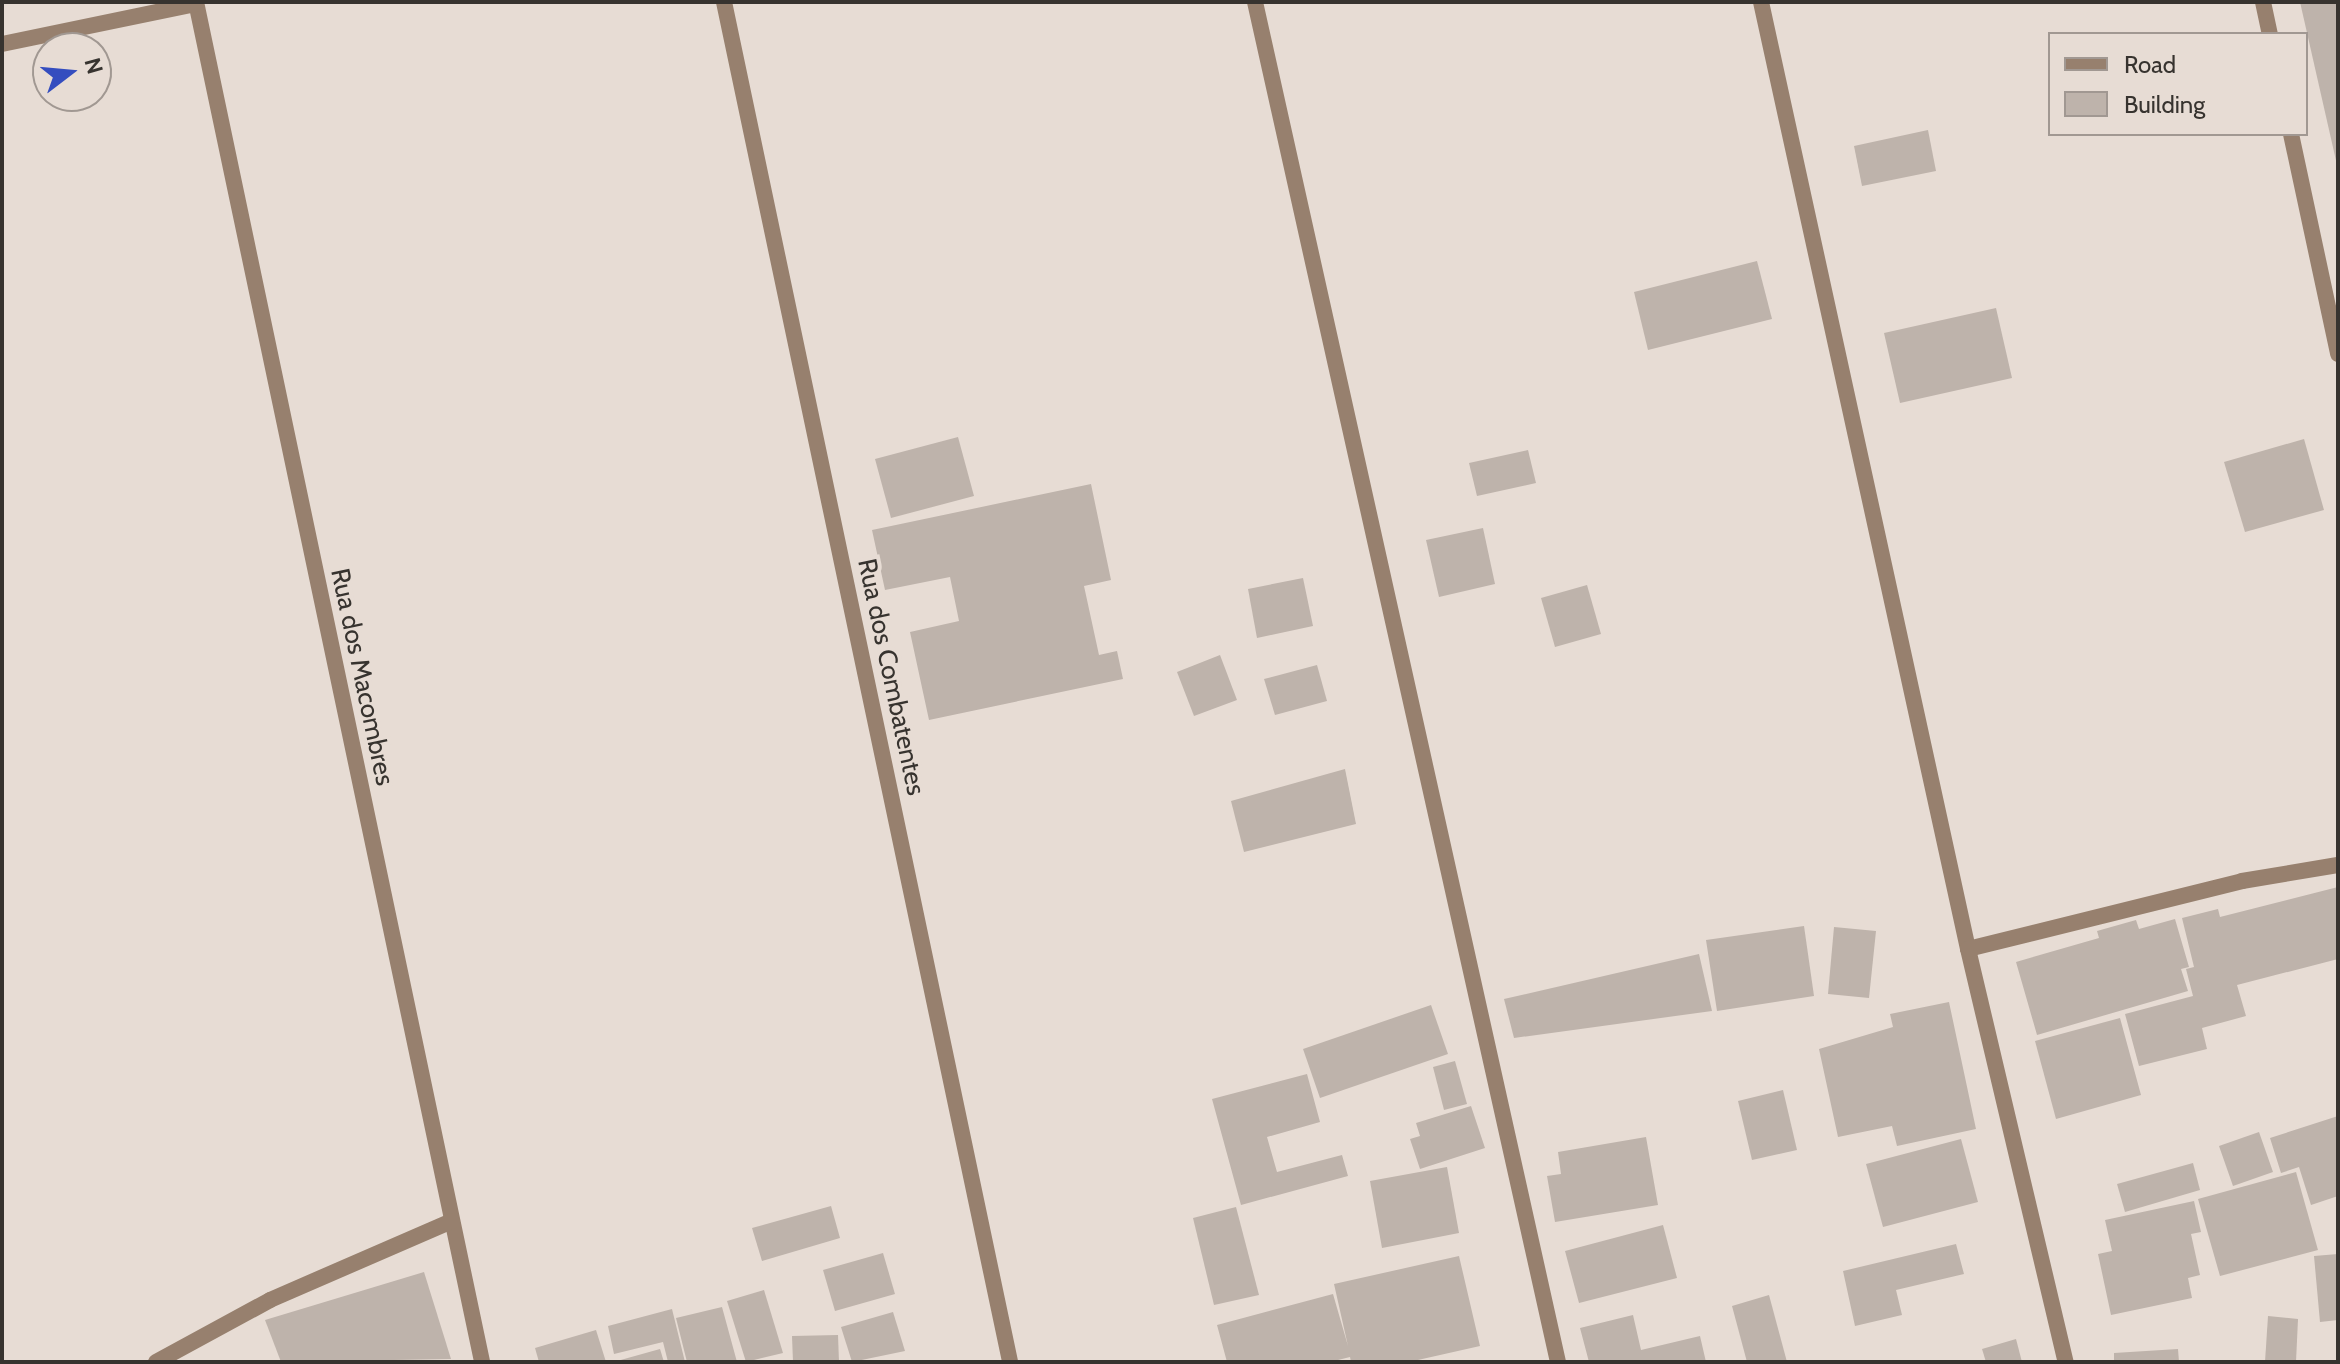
<!DOCTYPE html>
<style>
body{margin:0}
#map{position:relative;width:2340px;height:1364px;overflow:hidden;background:#e7dcd4;font-family:Cabin,sans-serif}
div>[style]{position:absolute}
[style*='--x']{left:calc(var(--x)*1px);top:calc(var(--y)*1px);width:calc(var(--w)*1px);rotate:calc(var(--a)*1deg)}
.building>*{inset:0;background:#beb3ab}
.street>*{height:16px;margin:-8px;padding:0 8px;transform-origin:8px;border-radius:8px;background:#97806e}
span{translate:-50% -50%;white-space:nowrap;text-align:center;line-height:1.15;-webkit-text-stroke:8px #e7dcd4;paint-order:stroke}
.street-label{font-size:26px;color:#37332f}
.frame{position:absolute;inset:0;border:4px solid #37332f;pointer-events:none}
.legend{position:absolute;left:2048px;top:32px;width:260px;height:104px;box-sizing:border-box;background:#e7dcd4;border:2px solid #a19892;margin:0;padding:10px 14px;list-style:none;font-size:24px;color:#37332f}
.legend li{display:flex;align-items:center;gap:16px;height:40px}
.legend b{width:40px;border:2px solid #a19892}
.north{position:absolute;left:32px;top:32px;width:80px;height:80px;box-sizing:border-box;background:#e7dcd4;border:2px solid #a19892;border-radius:50%;rotate:74deg;font-size:22px;font-weight:700;line-height:32px;text-align:center;color:#37332f}
.north::after{content:'';display:block;margin:auto;width:28px;height:36px;background:#344dbf;clip-path:polygon(50% 0,100% 100%,50% 72%,0 100%)}
</style>
<div id="map">
<div class="building">
<div style="clip-path:polygon(2300px 2px,2338px 2px,2338px 165px,2337px 165px)"></div>
<div style="clip-path:polygon(1928px 130px,1936px 171px,1862px 186px,1854px 146px)"></div>
<div style="clip-path:polygon(1757px 261px,1772px 319px,1648px 350px,1634px 292px)"></div>
<div style="clip-path:polygon(1996px 308px,2012px 378px,1900px 403px,1884px 333px)"></div>
<div style="clip-path:polygon(958px 437px,974px 496px,891px 518px,875px 459px)"></div>
<div style="clip-path:polygon(2304px 439px,2324px 510px,2245px 532px,2224px 462px)"></div>
<div style="clip-path:polygon(1528px 450px,1536px 483px,1477px 496px,1469px 463px)"></div>
<div style="clip-path:polygon(1091px 484px,1111px 580px,1084px 586px,1099px 655px,1117px 651px,1123px 679px,929px 720px,910px 632px,959px 621px,950px 577px,885px 590px,872px 530px)"></div>
<div style="clip-path:polygon(1483px 528px,1495px 584px,1439px 597px,1426px 540px)"></div>
<div style="clip-path:polygon(1303px 578px,1313px 626px,1257px 638px,1248px 589px)"></div>
<div style="clip-path:polygon(1587px 585px,1601px 634px,1555px 647px,1541px 598px)"></div>
<div style="clip-path:polygon(1220px 655px,1237px 700px,1194px 716px,1177px 672px)"></div>
<div style="clip-path:polygon(1317px 665px,1327px 701px,1275px 715px,1264px 679px)"></div>
<div style="clip-path:polygon(1345px 769px,1356px 824px,1244px 852px,1231px 801px)"></div>
<div style="clip-path:polygon(2338px 887px,2338px 959px,2237px 985px,2246px 1016px,2202px 1028px,2207px 1049px,2139px 1066px,2125px 1014px,2193px 996px,2186px 969px,2194px 967px,2182px 918px,2218px 909px,2220px 917px)"></div>
<div style="clip-path:polygon(2175px 919px,2189px 967px,2181px 969px,2188px 991px,2037px 1035px,2016px 962px,2099px 938px,2097px 931px,2136px 920px,2139px 929px)"></div>
<div style="clip-path:polygon(1804px 926px,1814px 996px,1717px 1011px,1706px 940px)"></div>
<div style="clip-path:polygon(1834px 927px,1876px 931px,1869px 998px,1828px 994px)"></div>
<div style="clip-path:polygon(1699px 954px,1712px 1011px,1514px 1038px,1504px 999px)"></div>
<div style="clip-path:polygon(1949px 1002px,1976px 1129px,1897px 1146px,1892px 1126px,1838px 1137px,1819px 1049px,1893px 1027px,1890px 1014px)"></div>
<div style="clip-path:polygon(1431px 1005px,1448px 1054px,1320px 1098px,1303px 1049px)"></div>
<div style="clip-path:polygon(2120px 1018px,2141px 1095px,2056px 1119px,2035px 1041px)"></div>
<div style="clip-path:polygon(1455px 1061px,1467px 1104px,1444px 1110px,1433px 1067px)"></div>
<div style="clip-path:polygon(1307px 1074px,1320px 1122px,1267px 1137px,1277px 1172px,1342px 1155px,1348px 1176px,1241px 1205px,1212px 1099px)"></div>
<div style="clip-path:polygon(1783px 1090px,1797px 1150px,1752px 1160px,1738px 1101px)"></div>
<div style="clip-path:polygon(1471px 1106px,1485px 1148px,1420px 1169px,1410px 1139px,1420px 1136px,1416px 1123px)"></div>
<div style="clip-path:polygon(2338px 1116px,2338px 1196px,2311px 1205px,2299px 1167px,2281px 1173px,2270px 1138px)"></div>
<div style="clip-path:polygon(2259px 1132px,2273px 1172px,2233px 1186px,2219px 1146px)"></div>
<div style="clip-path:polygon(1646px 1137px,1658px 1205px,1555px 1222px,1547px 1176px,1561px 1174px,1558px 1152px)"></div>
<div style="clip-path:polygon(1961px 1139px,1978px 1202px,1883px 1227px,1866px 1164px)"></div>
<div style="clip-path:polygon(2193px 1163px,2200px 1190px,2125px 1212px,2117px 1184px)"></div>
<div style="clip-path:polygon(1447px 1167px,1459px 1233px,1382px 1248px,1370px 1181px)"></div>
<div style="clip-path:polygon(2296px 1172px,2318px 1250px,2220px 1276px,2198px 1199px)"></div>
<div style="clip-path:polygon(2194px 1201px,2201px 1232px,2191px 1234px,2200px 1275px,2188px 1278px,2192px 1298px,2111px 1315px,2098px 1254px,2112px 1251px,2105px 1220px)"></div>
<div style="clip-path:polygon(831px 1206px,840px 1238px,762px 1261px,752px 1228px)"></div>
<div style="clip-path:polygon(1236px 1207px,1259px 1295px,1214px 1305px,1193px 1218px)"></div>
<div style="clip-path:polygon(1663px 1225px,1677px 1278px,1579px 1303px,1565px 1251px)"></div>
<div style="clip-path:polygon(1956px 1244px,1964px 1274px,1896px 1290px,1902px 1315px,1855px 1326px,1843px 1271px)"></div>
<div style="clip-path:polygon(883px 1253px,895px 1294px,835px 1311px,823px 1270px)"></div>
<div style="clip-path:polygon(2338px 1254px,2338px 1320px,2320px 1322px,2314px 1256px)"></div>
<div style="clip-path:polygon(1459px 1256px,1480px 1346px,1409px 1362px,1351px 1362px,1350px 1357px,1330px 1362px,1227px 1362px,1217px 1325px,1333px 1294px,1348px 1346px,1334px 1284px)"></div>
<div style="clip-path:polygon(424px 1272px,451px 1359px,281px 1362px,265px 1320px)"></div>
<div style="clip-path:polygon(764px 1290px,783px 1353px,746px 1362px,727px 1301px)"></div>
<div style="clip-path:polygon(1769px 1295px,1787px 1362px,1747px 1362px,1732px 1306px)"></div>
<div style="clip-path:polygon(722px 1307px,737px 1362px,687px 1362px,676px 1318px)"></div>
<div style="clip-path:polygon(672px 1309px,685px 1362px,668px 1362px,663px 1342px,614px 1354px,608px 1326px)"></div>
<div style="clip-path:polygon(893px 1312px,905px 1351px,852px 1362px,841px 1327px)"></div>
<div style="clip-path:polygon(1633px 1315px,1641px 1350px,1700px 1336px,1706px 1362px,1589px 1362px,1580px 1328px)"></div>
<div style="clip-path:polygon(2268px 1316px,2298px 1319px,2296px 1362px,2265px 1362px)"></div>
<div style="clip-path:polygon(596px 1330px,606px 1362px,539px 1362px,535px 1348px)"></div>
<div style="clip-path:polygon(838px 1335px,839px 1362px,793px 1362px,792px 1336px)"></div>
<div style="clip-path:polygon(2016px 1339px,2022px 1362px,1986px 1362px,1982px 1349px)"></div>
<div style="clip-path:polygon(660px 1349px,664px 1362px,617px 1362px,617px 1361px)"></div>
<div style="clip-path:polygon(2178px 1349px,2179px 1362px,2114px 1362px,2114px 1353px)"></div>
</div>
<div class="street">
<div style="--x:196;--y:2;--w:1390;--a:78.12"></div>
<div style="--x:724;--y:2;--w:1390;--a:78.12"></div>
<div style="--x:1255;--y:2;--w:1393;--a:77.44"></div>
<div style="--x:1761;--y:2;--w:969;--a:77.67"></div>
<div style="--x:1968;--y:949;--w:424;--a:76.7"></div>
<div style="--x:2263;--y:2;--w:33;--a:78"></div>
<div style="--x:2;--y:44;--w:198;--a:-11.7"></div>
<div style="--x:2291;--y:134;--w:225;--a:77.9"></div>
<div style="--x:1968;--y:949;--w:282;--a:-13.9"></div>
<div style="--x:2242;--y:881;--w:97;--a:-9.5"></div>
<div style="--x:156;--y:1362;--w:130;--a:-28.5"></div>
<div style="--x:270;--y:1300;--w:198;--a:-23.5"></div>
</div>
<div class="street-label">
<span style="left:362px;top:677px;rotate:78deg">Rua dos Macombres</span>
<span style="left:891px;top:677px;rotate:78deg">Rua dos Combatentes</span>
</div>
<div class="frame"></div>
<ul class="legend">
<li><b style="height:10px;background:#97806e"></b>Road</li>
<li><b style="height:22px;background:#beb3ab"></b>Building</li>
</ul>
<div class="north">N</div>
</div>
